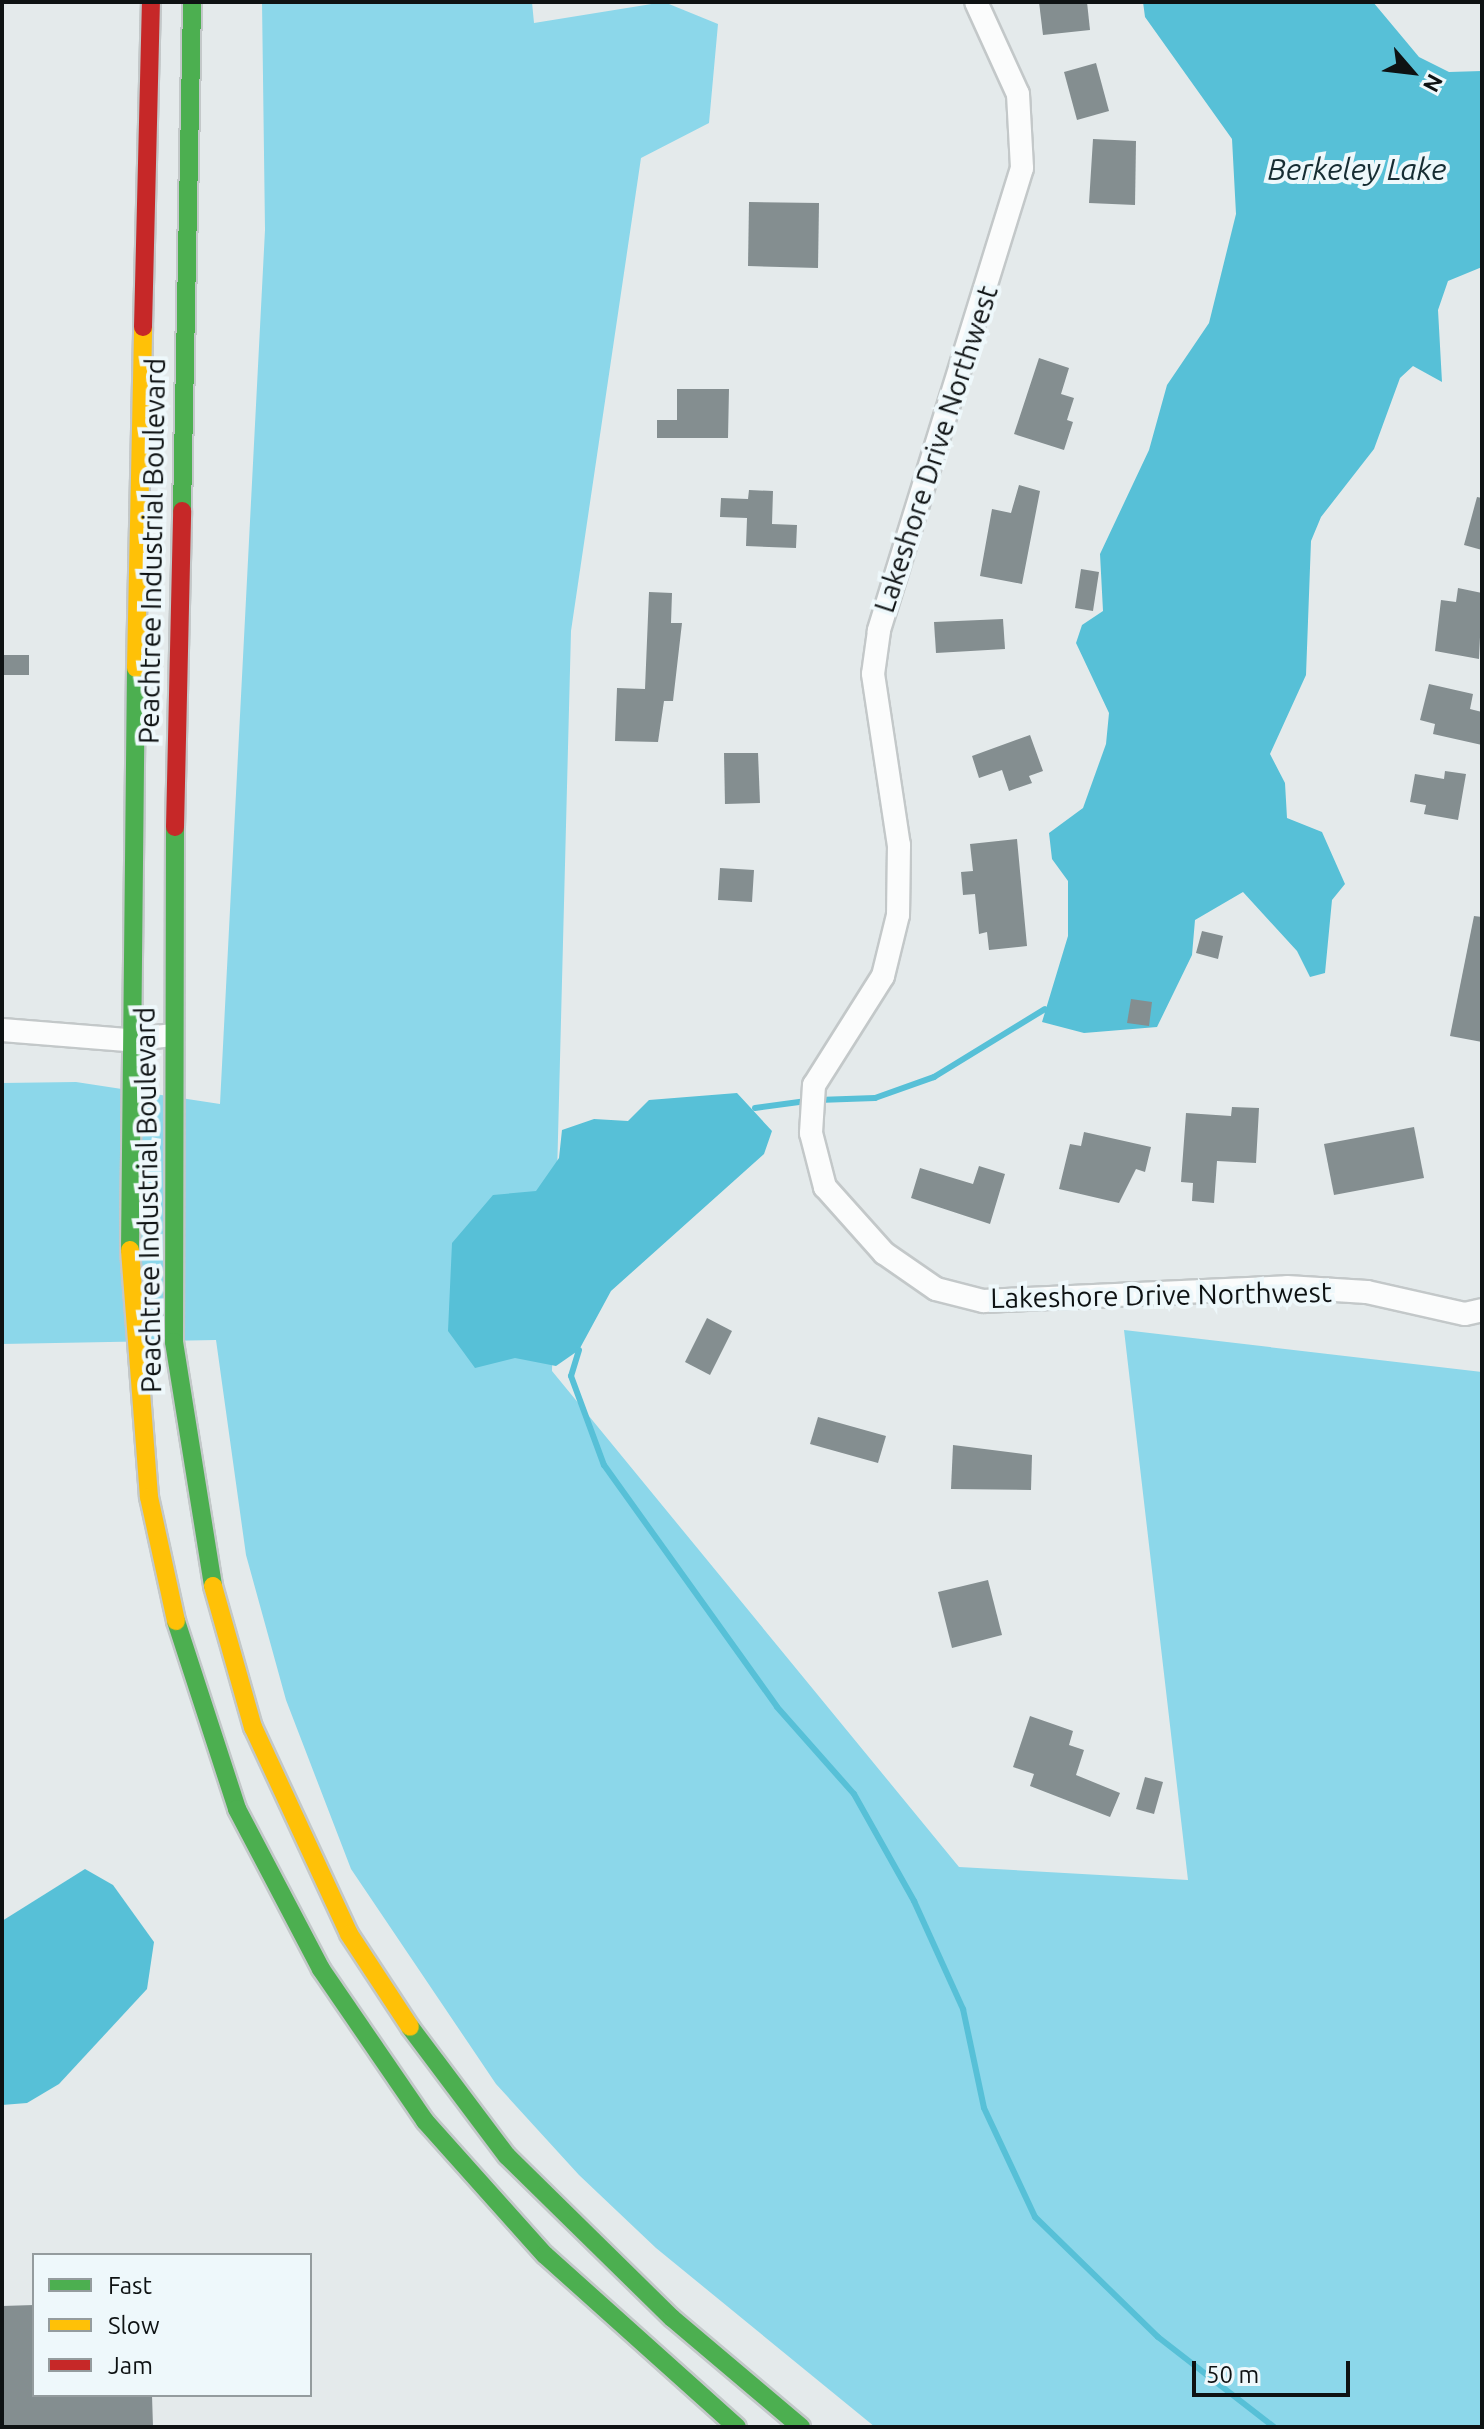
<!DOCTYPE html>
<style>
body{margin:0}
#map{position:relative;width:1484px;height:2429px;overflow:hidden;background:#e4eaeb;font-family:Ubuntu,sans-serif}
div>[style]{position:absolute}
[style*='--x']{left:calc(var(--x)*1px);top:calc(var(--y)*1px);width:calc(var(--w)*1px);rotate:calc(var(--a)*1deg)}
.forest>*{inset:0;background:#8cd7ea}
.water>*{inset:0;background:#57c0d7}
.stream>*{height:6px;margin:-3px;padding:0 3px;transform-origin:3px;border-radius:3px;background:#57c0d7}
.building>*{inset:0;background:#848e90}
.roads{filter:drop-shadow(2px 0 #c3c8c9) drop-shadow(-2px 0 #c3c8c9) drop-shadow(0 2px #c3c8c9) drop-shadow(0 -2px #c3c8c9)}
.street>*{height:22px;margin:-11px;padding:0 11px;transform-origin:11px;border-radius:11px;background:#fbfcfc}
.fast>*{height:18px;margin:-9px;padding:0 9px;transform-origin:9px;border-radius:9px;background:#4caf50}
.slow>*{height:18px;margin:-9px;padding:0 9px;transform-origin:9px;border-radius:9px;background:#ffc107}
.jam>*{height:18px;margin:-9px;padding:0 9px;transform-origin:9px;border-radius:9px;background:#c62828}
span{translate:-50% -50%;white-space:nowrap;text-align:center;line-height:1.15;-webkit-text-stroke:8px #eef8fb;paint-order:stroke}
.street-label{font-size:28px;color:#0e1213}
.water-label{font-size:30px;color:#172d33;font-style:italic}
.frame{position:absolute;inset:0;border:4px solid #0e1213;pointer-events:none}
.legend{position:absolute;left:32px;top:2253px;width:280px;height:144px;box-sizing:border-box;background:#eef8fb;border:2px solid #949c9e;margin:0;padding:10px 14px;list-style:none;font-size:24px;color:#0e1213}
.legend li{display:flex;align-items:center;gap:16px;height:40px}
.legend b{width:40px;border:2px solid #949c9e}
.north{position:absolute;left:1372px;top:32px;width:80px;height:80px;-webkit-text-stroke:6px #eef8fb;paint-order:stroke;rotate:118deg;font-size:22px;font-weight:700;line-height:32px;text-align:center;color:#0e1213}
.north::after{content:'';display:block;margin:auto;width:28px;height:36px;background:#0e1213;clip-path:polygon(50% 0,100% 100%,50% 72%,0 100%)}
.scale{position:absolute;left:1192px;top:2361px;width:158px;height:36px;box-sizing:border-box;border:4px solid #0e1213;border-top:0;padding-left:10px;font-size:24px;line-height:28px;white-space:nowrap;color:#0e1213;-webkit-text-stroke:6px #eef8fb;paint-order:stroke}
</style>
<div id="map">
<div class="forest">
<div style="clip-path:polygon(262px 2px,532px 2px,534px 23px,664px 2px,718px 24px,709px 123px,641px 158px,571px 631px,552px 1371px,959px 1867px,1188px 1880px,1124px 1330px,1482px 1372px,1482px 2427px,875px 2427px,656px 2248px,579px 2175px,496px 2084px,351px 1869px,286px 1700px,246px 1555px,216px 1340px,2px 1344px,2px 1083px,76px 1082px,220px 1104px,265px 230px)"></div>
</div>
<div class="water">
<div style="clip-path:polygon(1143px 2px,1373px 2px,1419px 57px,1449px 72px,1482px 71px,1482px 267px,1448px 281px,1438px 310px,1442px 382px,1413px 366px,1400px 378px,1374px 449px,1321px 517px,1311px 541px,1306px 675px,1270px 754px,1285px 783px,1287px 818px,1322px 832px,1345px 884px,1332px 900px,1325px 973px,1310px 977px,1297px 951px,1243px 892px,1195px 920px,1192px 955px,1157px 1027px,1084px 1033px,1042px 1022px,1068px 936px,1068px 881px,1052px 859px,1049px 833px,1083px 808px,1106px 744px,1109px 713px,1076px 643px,1082px 625px,1103px 611px,1100px 554px,1149px 450px,1167px 385px,1209px 323px,1236px 214px,1232px 139px,1145px 17px)"></div>
<div style="clip-path:polygon(737px 1093px,772px 1131px,764px 1154px,611px 1291px,579px 1350px,556px 1366px,515px 1358px,475px 1368px,448px 1331px,452px 1243px,493px 1195px,536px 1191px,559px 1158px,562px 1130px,594px 1119px,628px 1121px,649px 1100px)"></div>
<div style="clip-path:polygon(85px 1869px,113px 1885px,154px 1942px,147px 1989px,59px 2084px,27px 2103px,2px 2105px,2px 1921px)"></div>
</div>
<div class="stream">
<div style="--x:818;--y:1100;--w:57;--a:-2"></div>
<div style="--x:875;--y:1098;--w:63;--a:-19.6"></div>
<div style="--x:934;--y:1077;--w:130;--a:-31.5"></div>
<div style="--x:755;--y:1108;--w:52;--a:-7.7"></div>
<div style="--x:579;--y:1350;--w:27;--a:107"></div>
<div style="--x:571;--y:1376;--w:95;--a:69.7"></div>
<div style="--x:604;--y:1465;--w:297;--a:54.4"></div>
<div style="--x:777;--y:1707;--w:116;--a:48.5"></div>
<div style="--x:854;--y:1794;--w:123;--a:60.7"></div>
<div style="--x:914;--y:1901;--w:119;--a:65.6"></div>
<div style="--x:963;--y:2009;--w:101;--a:78"></div>
<div style="--x:984;--y:2108;--w:120;--a:64.9"></div>
<div style="--x:1035;--y:2217;--w:172;--a:44.3"></div>
<div style="--x:1158;--y:2337;--w:147;--a:37.8"></div>
</div>
<div class="building">
<div style="clip-path:polygon(1039px 2px,1087px 2px,1090px 30px,1043px 35px)"></div>
<div style="clip-path:polygon(1096px 63px,1109px 111px,1077px 120px,1064px 72px)"></div>
<div style="clip-path:polygon(1093px 139px,1136px 141px,1135px 205px,1089px 203px)"></div>
<div style="clip-path:polygon(749px 202px,819px 203px,818px 268px,748px 266px)"></div>
<div style="clip-path:polygon(1039px 358px,1069px 368px,1061px 394px,1074px 398px,1067px 420px,1073px 422px,1064px 450px,1014px 434px)"></div>
<div style="clip-path:polygon(677px 389px,729px 389px,728px 438px,657px 438px,657px 420px,677px 420px)"></div>
<div style="clip-path:polygon(1019px 485px,1040px 491px,1022px 584px,980px 576px,992px 509px,1011px 513px)"></div>
<div style="clip-path:polygon(749px 490px,773px 491px,772px 524px,797px 525px,796px 548px,746px 546px,747px 518px,720px 517px,721px 498px,748px 499px)"></div>
<div style="clip-path:polygon(1477px 497px,1482px 498px,1482px 550px,1464px 545px)"></div>
<div style="clip-path:polygon(1081px 569px,1099px 572px,1093px 611px,1075px 608px)"></div>
<div style="clip-path:polygon(1458px 588px,1482px 593px,1479px 659px,1435px 651px,1441px 600px,1456px 602px)"></div>
<div style="clip-path:polygon(649px 592px,672px 593px,671px 623px,682px 623px,673px 701px,664px 701px,658px 742px,615px 741px,617px 688px,645px 689px)"></div>
<div style="clip-path:polygon(1003px 619px,1005px 649px,936px 653px,934px 622px)"></div>
<div style="clip-path:polygon(2px 655px,29px 655px,29px 675px,2px 675px)"></div>
<div style="clip-path:polygon(1429px 684px,1473px 694px,1470px 709px,1482px 712px,1482px 745px,1433px 734px,1435px 724px,1420px 720px)"></div>
<div style="clip-path:polygon(1030px 735px,1043px 771px,1029px 776px,1032px 783px,1009px 791px,1002px 770px,979px 778px,972px 756px)"></div>
<div style="clip-path:polygon(724px 753px,758px 753px,760px 803px,725px 804px)"></div>
<div style="clip-path:polygon(1445px 771px,1466px 774px,1458px 820px,1424px 814px,1426px 805px,1410px 802px,1415px 774px,1444px 779px)"></div>
<div style="clip-path:polygon(1017px 839px,1027px 946px,989px 950px,987px 932px,979px 934px,975px 894px,963px 895px,961px 872px,973px 871px,970px 844px)"></div>
<div style="clip-path:polygon(720px 868px,754px 870px,752px 902px,718px 900px)"></div>
<div style="clip-path:polygon(1474px 916px,1482px 917px,1482px 1042px,1450px 1036px)"></div>
<div style="clip-path:polygon(1202px 931px,1223px 936px,1218px 959px,1196px 953px)"></div>
<div style="clip-path:polygon(1131px 999px,1152px 1002px,1149px 1026px,1127px 1023px)"></div>
<div style="clip-path:polygon(1232px 1107px,1259px 1108px,1256px 1163px,1217px 1161px,1214px 1203px,1192px 1201px,1193px 1183px,1181px 1182px,1186px 1113px,1231px 1116px)"></div>
<div style="clip-path:polygon(1414px 1127px,1424px 1178px,1334px 1195px,1324px 1144px)"></div>
<div style="clip-path:polygon(1084px 1132px,1151px 1147px,1145px 1172px,1136px 1169px,1119px 1203px,1059px 1189px,1070px 1144px,1081px 1146px)"></div>
<div style="clip-path:polygon(979px 1166px,1005px 1174px,990px 1224px,911px 1198px,920px 1168px,973px 1184px)"></div>
<div style="clip-path:polygon(707px 1318px,732px 1331px,710px 1375px,685px 1362px)"></div>
<div style="clip-path:polygon(818px 1417px,886px 1436px,878px 1463px,810px 1444px)"></div>
<div style="clip-path:polygon(953px 1445px,1032px 1455px,1031px 1490px,951px 1489px)"></div>
<div style="clip-path:polygon(988px 1580px,1002px 1635px,952px 1648px,938px 1592px)"></div>
<div style="clip-path:polygon(1030px 1716px,1073px 1731px,1069px 1745px,1084px 1750px,1076px 1775px,1120px 1793px,1110px 1817px,1030px 1786px,1034px 1774px,1013px 1767px)"></div>
<div style="clip-path:polygon(1145px 1777px,1163px 1782px,1154px 1814px,1136px 1809px)"></div>
<div style="clip-path:polygon(34px 2305px,34px 2395px,152px 2395px,153px 2427px,2px 2427px,2px 2306px)"></div>
</div>
<div class="roads">
<div class="street">
<div style="--x:976;--y:2;--w:101;--a:65.5"></div>
<div style="--x:1018;--y:94;--w:74;--a:86.9"></div>
<div style="--x:1022;--y:168;--w:485;--a:107.2"></div>
<div style="--x:879;--y:631;--w:43;--a:97.9"></div>
<div style="--x:873;--y:674;--w:173;--a:81.4"></div>
<div style="--x:899;--y:845;--w:70;--a:90.8"></div>
<div style="--x:898;--y:915;--w:63;--a:103.8"></div>
<div style="--x:883;--y:976;--w:129;--a:122.3"></div>
<div style="--x:814;--y:1085;--w:48;--a:93.6"></div>
<div style="--x:811;--y:1133;--w:56;--a:75.5"></div>
<div style="--x:825;--y:1187;--w:89;--a:48.2"></div>
<div style="--x:884;--y:1253;--w:63;--a:34.7"></div>
<div style="--x:936;--y:1289;--w:49;--a:14.3"></div>
<div style="--x:983;--y:1301;--w:304;--a:-2.6"></div>
<div style="--x:1287;--y:1287;--w:80;--a:3.6"></div>
<div style="--x:1367;--y:1292;--w:100;--a:12.7"></div>
<div style="--x:1465;--y:1314;--w:17;--a:-13"></div>
<div style="--x:2;--y:1030;--w:125;--a:4.6"></div>
<div style="--x:127;--y:1040;--w:45;--a:-6.3"></div>
</div>
<div class="fast">
<div style="--x:182;--y:511;--w:509;--a:-88.87"></div>
<div style="--x:175;--y:827;--w:515;--a:90.11"></div>
<div style="--x:174;--y:1342;--w:247;--a:80.9"></div>
<div style="--x:130;--y:1250;--w:582;--a:-89.41"></div>
<div style="--x:176;--y:1621;--w:198;--a:72"></div>
<div style="--x:237;--y:1809;--w:181;--a:62.3"></div>
<div style="--x:321;--y:1969;--w:184;--a:55.6"></div>
<div style="--x:425;--y:2121;--w:180;--a:48.2"></div>
<div style="--x:545;--y:2255;--w:258;--a:41.9"></div>
<div style="--x:410;--y:2027;--w:161;--a:53.1"></div>
<div style="--x:507;--y:2156;--w:231;--a:44.5"></div>
<div style="--x:672;--y:2318;--w:169;--a:40.2"></div>
</div>
<div class="slow">
<div style="--x:136;--y:668;--w:341;--a:-88.8"></div>
<div style="--x:130;--y:1250;--w:248;--a:85.6"></div>
<div style="--x:149;--y:1497;--w:127;--a:77.7"></div>
<div style="--x:213;--y:1586;--w:147;--a:74.2"></div>
<div style="--x:253;--y:1727;--w:228;--a:65.1"></div>
<div style="--x:349;--y:1934;--w:111;--a:56.7"></div>
</div>
<div class="jam">
<div style="--x:143;--y:327;--w:325;--a:-88.6"></div>
<div style="--x:175;--y:827;--w:316;--a:-88.7"></div>
</div>
</div>
<div class="street-label">
<span style="left:936px;top:449px;rotate:-72deg">Lakeshore Drive Northwest</span>
<span style="left:152px;top:551px;rotate:-89deg">Peachtree Industrial Boulevard</span>
<span style="left:148px;top:1200px;rotate:-91deg">Peachtree Industrial Boulevard</span>
<span style="left:1161px;top:1295px;rotate:-1deg">Lakeshore Drive Northwest</span>
</div>
<div class="water-label">
<span style="left:1357px;top:169px">Berkeley Lake</span>
</div>
<div class="frame"></div>
<ul class="legend">
<li><b style="height:10px;background:#4caf50"></b>Fast</li>
<li><b style="height:10px;background:#ffc107"></b>Slow</li>
<li><b style="height:10px;background:#c62828"></b>Jam</li>
</ul>
<div class="north">N</div>
<div class="scale">50 m</div>
</div>
